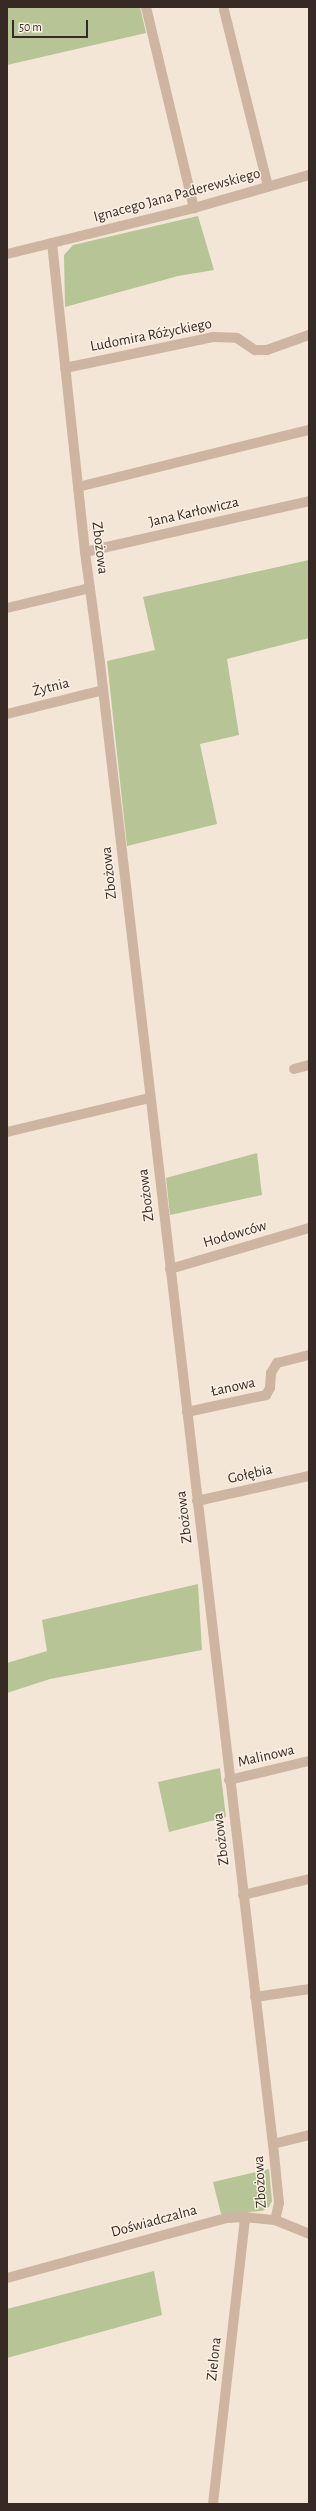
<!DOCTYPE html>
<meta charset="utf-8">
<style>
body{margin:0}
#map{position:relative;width:316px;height:2511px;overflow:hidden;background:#f4e6d7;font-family:"Alegreya Sans",sans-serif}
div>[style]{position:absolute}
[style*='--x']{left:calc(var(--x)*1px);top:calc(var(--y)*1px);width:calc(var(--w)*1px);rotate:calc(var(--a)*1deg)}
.green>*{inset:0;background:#b6c496}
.street>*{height:10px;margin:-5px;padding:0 5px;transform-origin:5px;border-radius:5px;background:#cdb5a2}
span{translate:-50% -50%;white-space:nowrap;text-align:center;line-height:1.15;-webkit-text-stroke:3px #fbf0e4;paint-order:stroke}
.street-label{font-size:15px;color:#372a25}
.frame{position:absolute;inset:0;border:8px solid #372a25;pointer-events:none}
.scale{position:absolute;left:12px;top:20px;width:76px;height:18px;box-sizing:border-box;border:2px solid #372a25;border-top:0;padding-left:5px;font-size:12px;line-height:14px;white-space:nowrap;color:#372a25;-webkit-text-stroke:3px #fbf0e4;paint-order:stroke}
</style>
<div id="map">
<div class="green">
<div style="clip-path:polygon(7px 7px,140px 7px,146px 33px,7px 65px)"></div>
<div style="clip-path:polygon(198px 216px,214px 270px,178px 276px,65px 307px,64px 255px,73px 245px)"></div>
<div style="clip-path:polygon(309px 560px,309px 638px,227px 659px,239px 735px,200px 744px,217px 824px,127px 846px,107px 661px,155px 650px,143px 597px)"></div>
<div style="clip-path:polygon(257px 1153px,262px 1195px,170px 1215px,166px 1178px)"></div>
<div style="clip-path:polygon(198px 1584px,202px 1650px,50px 1679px,7px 1693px,7px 1663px,47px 1651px,42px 1620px)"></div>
<div style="clip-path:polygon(220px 1768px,226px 1817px,169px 1832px,158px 1782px)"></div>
<div style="clip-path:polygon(269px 2169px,272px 2201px,269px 2207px,262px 2211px,221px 2214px,213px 2182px)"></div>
<div style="clip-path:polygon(154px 2271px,162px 2315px,7px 2358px,7px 2309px)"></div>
</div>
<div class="street">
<div style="--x:146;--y:7;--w:207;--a:76.6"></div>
<div style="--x:224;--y:10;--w:182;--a:76"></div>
<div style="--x:52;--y:243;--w:311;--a:83.9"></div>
<div style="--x:85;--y:552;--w:112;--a:82.3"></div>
<div style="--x:100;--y:663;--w:1491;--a:83.34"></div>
<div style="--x:273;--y:2144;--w:59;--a:84.2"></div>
<div style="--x:279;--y:2203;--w:17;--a:103"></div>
<div style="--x:7;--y:254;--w:193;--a:-13.8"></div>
<div style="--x:194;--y:208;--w:120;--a:-16"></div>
<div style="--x:65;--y:368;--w:151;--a:-11.8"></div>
<div style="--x:213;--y:337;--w:24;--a:2"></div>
<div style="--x:237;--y:338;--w:22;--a:34"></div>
<div style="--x:255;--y:350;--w:12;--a:0"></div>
<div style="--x:267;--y:350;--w:45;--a:-19.7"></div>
<div style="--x:78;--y:487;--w:238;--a:-13.9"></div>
<div style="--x:85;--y:552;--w:230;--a:-12.8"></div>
<div style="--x:7;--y:608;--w:85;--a:-13.5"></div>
<div style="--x:7;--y:714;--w:99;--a:-14"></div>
<div style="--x:294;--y:1069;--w:16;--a:-15"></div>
<div style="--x:7;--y:1132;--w:147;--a:-13.4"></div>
<div style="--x:170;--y:1269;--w:145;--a:-16.4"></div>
<div style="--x:187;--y:1412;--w:81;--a:-12.1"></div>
<div style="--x:266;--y:1395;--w:8;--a:-60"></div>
<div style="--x:270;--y:1388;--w:15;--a:-86"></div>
<div style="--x:271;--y:1373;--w:12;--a:-59"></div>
<div style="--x:277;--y:1363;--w:33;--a:-14"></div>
<div style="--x:197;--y:1501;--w:115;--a:-12.6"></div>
<div style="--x:229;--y:1780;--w:82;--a:-13.4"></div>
<div style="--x:243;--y:1895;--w:68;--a:-13.6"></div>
<div style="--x:255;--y:1997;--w:55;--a:-8.4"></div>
<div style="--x:273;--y:2144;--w:37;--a:-14"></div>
<div style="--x:7;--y:2278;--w:227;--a:-15.3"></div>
<div style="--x:226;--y:2218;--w:19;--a:-3"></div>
<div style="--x:245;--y:2217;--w:30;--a:6"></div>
<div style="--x:275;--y:2220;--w:37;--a:22"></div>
<div style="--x:213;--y:2504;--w:289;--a:-83.6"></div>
</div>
<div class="street-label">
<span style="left:177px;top:195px;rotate:-15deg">Ignacego Jana Paderewskiego</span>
<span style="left:151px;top:335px;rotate:-11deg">Ludomira Różyckiego</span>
<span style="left:194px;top:512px;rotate:-13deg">Jana Karłowicza</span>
<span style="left:100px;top:548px;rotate:83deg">Zbożowa</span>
<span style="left:51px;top:687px;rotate:-14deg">Żytnia</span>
<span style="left:109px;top:873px;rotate:-96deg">Zbożowa</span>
<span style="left:146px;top:1195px;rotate:-97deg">Zbożowa</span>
<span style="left:235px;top:1234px;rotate:-16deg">Hodowców</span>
<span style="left:233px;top:1387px;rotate:-12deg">Łanowa</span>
<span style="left:250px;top:1474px;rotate:-13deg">Gołębia</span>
<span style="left:184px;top:1517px;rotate:-97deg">Zbożowa</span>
<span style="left:266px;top:1756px;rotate:-13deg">Malinowa</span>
<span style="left:221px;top:1839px;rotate:-97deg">Zbożowa</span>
<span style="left:260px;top:2182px;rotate:-93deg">Zbożowa</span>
<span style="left:154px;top:2221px;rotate:-15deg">Doświadczalna</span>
<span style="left:214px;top:2359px;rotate:-84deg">Zielona</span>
</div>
<div class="frame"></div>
<div class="scale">50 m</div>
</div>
